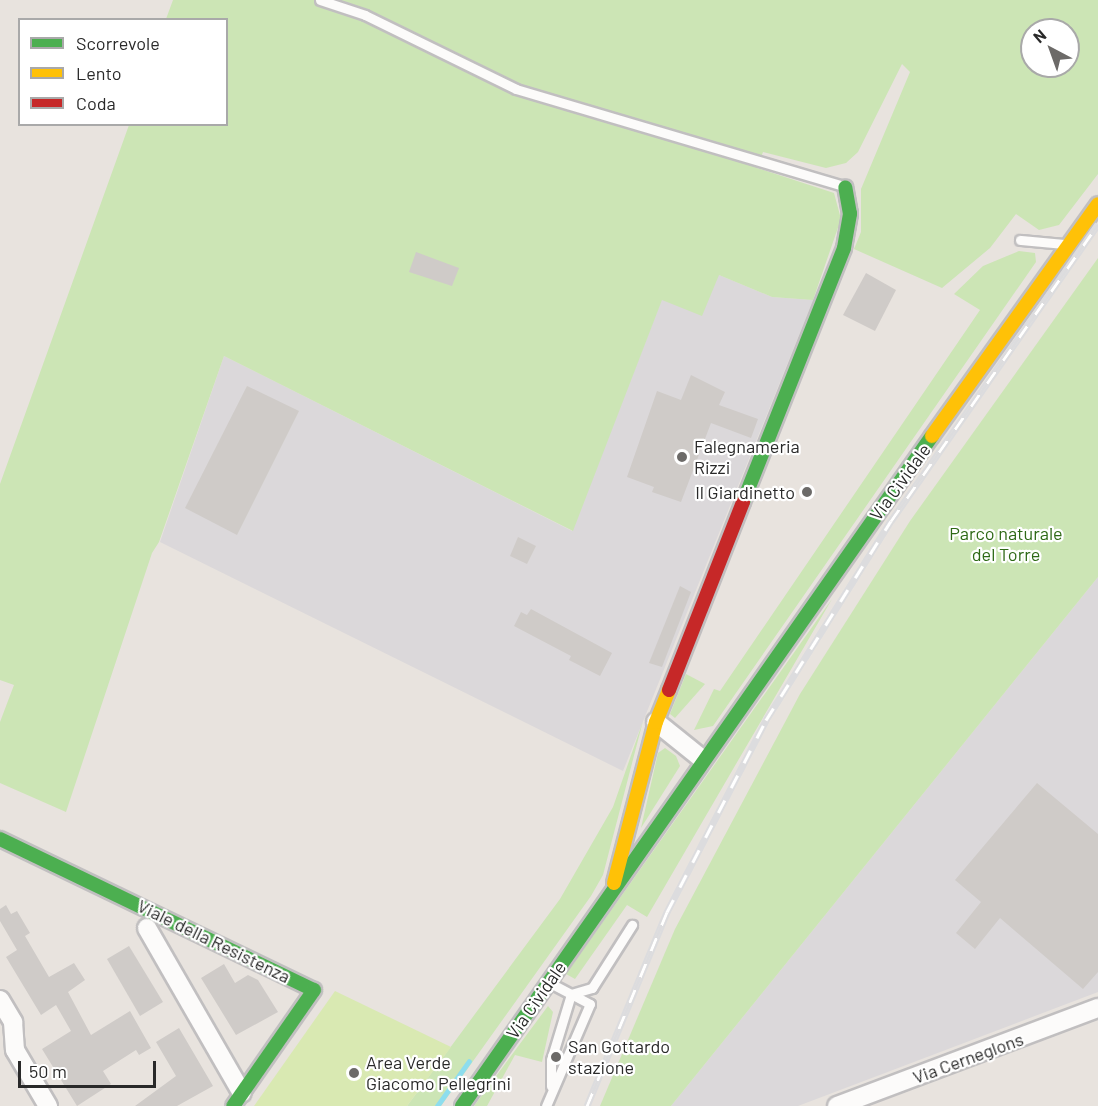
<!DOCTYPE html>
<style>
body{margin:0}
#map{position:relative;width:1098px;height:1106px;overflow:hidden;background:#e8e3de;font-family:Barlow,sans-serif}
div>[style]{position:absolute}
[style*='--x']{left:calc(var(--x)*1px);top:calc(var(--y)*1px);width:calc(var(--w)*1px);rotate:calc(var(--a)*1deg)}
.industrial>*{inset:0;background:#dbd8da}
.green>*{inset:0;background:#cce5b5}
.pitch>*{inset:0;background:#d9e9b2}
.stream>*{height:5px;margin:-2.5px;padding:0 2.5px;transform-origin:2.5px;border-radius:2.5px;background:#8dddee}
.building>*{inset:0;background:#cfcbc8}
.roads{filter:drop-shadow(2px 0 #c1bfc0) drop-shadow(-2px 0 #c1bfc0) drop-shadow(0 2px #c1bfc0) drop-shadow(0 -2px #c1bfc0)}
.lane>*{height:9px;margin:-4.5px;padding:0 4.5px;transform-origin:4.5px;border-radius:4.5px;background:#fcfbfa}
.street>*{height:18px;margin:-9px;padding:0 9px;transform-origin:9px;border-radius:9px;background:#fcfbfa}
.fast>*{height:14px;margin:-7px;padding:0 7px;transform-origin:7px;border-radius:7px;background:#4caf50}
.slow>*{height:14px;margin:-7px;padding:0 7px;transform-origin:7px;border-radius:7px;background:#ffc107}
.jam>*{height:14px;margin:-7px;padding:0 7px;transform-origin:7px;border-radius:7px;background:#c62828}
.rail>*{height:7px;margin-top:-3.5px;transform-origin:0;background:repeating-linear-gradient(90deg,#fff 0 14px,#dcdcde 0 28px);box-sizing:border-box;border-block:2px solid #dcdcde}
.dots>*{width:16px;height:16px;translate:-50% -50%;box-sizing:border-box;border:3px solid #fff;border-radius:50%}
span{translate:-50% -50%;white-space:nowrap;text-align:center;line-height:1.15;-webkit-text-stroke:4.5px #fff;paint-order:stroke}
.poi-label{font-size:18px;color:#292929}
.left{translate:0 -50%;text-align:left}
.right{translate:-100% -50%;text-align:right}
.street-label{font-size:18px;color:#292929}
.park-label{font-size:18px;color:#2e6916}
.legend{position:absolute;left:18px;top:18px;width:210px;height:108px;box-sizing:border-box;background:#fff;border:2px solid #a9a9a9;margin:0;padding:8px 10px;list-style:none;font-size:18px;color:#292929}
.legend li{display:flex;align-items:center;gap:12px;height:30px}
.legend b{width:30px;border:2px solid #a9a9a9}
.north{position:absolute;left:1020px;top:18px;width:60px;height:60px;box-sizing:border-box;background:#fff;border:2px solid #a9a9a9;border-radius:50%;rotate:319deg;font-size:16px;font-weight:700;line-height:24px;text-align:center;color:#292929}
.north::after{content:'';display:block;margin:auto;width:21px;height:27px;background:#6c6a68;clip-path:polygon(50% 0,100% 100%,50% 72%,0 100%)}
.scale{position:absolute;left:18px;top:1061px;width:138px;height:27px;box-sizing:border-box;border:3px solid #292929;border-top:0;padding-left:8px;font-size:18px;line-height:21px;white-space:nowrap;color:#292929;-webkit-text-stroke:4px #fff;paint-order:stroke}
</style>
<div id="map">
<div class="industrial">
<div style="clip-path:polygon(719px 275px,772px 297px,813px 300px,623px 771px,160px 542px,224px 356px,572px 531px,662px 299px)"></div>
<div style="clip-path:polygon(1098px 577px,1098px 992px,798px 1106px,671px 1106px)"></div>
</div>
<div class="green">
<div style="clip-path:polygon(evenodd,173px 0,1098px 0,1098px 174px,1059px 225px,1039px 230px,1016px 214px,990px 248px,942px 288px,854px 249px,861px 232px,861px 189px,910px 72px,902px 64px,858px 152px,846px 163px,826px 168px,763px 152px,757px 168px,834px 193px,841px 219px,813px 300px,772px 297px,719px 275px,702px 316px,662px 300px,573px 531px,224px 356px,159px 542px,152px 553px,66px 812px,0 783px,0 722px,14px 685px,0 680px,0 484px,129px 125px,226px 124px,226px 20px,166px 19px,173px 0,1032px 30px,1068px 30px,1068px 66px,1032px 66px,1032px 30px)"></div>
<div style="clip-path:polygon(1019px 251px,1035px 253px,1036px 262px,713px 726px,694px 730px,714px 689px,720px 691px,980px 310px,954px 294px,983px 266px)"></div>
<div style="clip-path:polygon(1098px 258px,1098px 577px,671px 1106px,600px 1106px,675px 929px,800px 694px,910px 521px)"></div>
<div style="clip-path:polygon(832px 599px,647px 917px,627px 905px,575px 979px,566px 974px)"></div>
<div style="clip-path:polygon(686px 674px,705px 684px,675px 718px,670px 714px)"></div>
<div style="clip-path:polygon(643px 721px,603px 875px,591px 896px,441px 1106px,407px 1106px,560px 899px,613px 807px)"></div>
<div style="clip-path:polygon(665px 748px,676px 756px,680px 766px,641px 828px,658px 753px)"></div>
<div style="clip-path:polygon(548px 1006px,553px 1012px,542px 1062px,515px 1055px,487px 1106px,474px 1106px)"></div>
</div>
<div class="pitch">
<div style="clip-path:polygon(335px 991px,451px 1047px,407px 1106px,254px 1106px)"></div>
</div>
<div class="stream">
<div style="--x:437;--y:1106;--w:55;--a:-54.6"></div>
</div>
<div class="building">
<div style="clip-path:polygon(416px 252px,459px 268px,452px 286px,409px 272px)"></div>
<div style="clip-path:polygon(866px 273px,896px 290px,875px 331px,843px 315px)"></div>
<div style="clip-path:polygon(691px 375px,725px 392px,719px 405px,758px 419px,751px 438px,711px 423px,681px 502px,652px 492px,654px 487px,627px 477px,657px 391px,681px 400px)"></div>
<div style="clip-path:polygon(247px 386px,299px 411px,237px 535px,185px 508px)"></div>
<div style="clip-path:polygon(518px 537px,536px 546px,527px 564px,510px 556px)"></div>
<div style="clip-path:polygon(680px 586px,691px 592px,662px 667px,649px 663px)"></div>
<div style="clip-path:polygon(531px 609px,612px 653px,600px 676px,569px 660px,571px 656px,514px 626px,521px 612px,527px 615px)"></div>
<div style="clip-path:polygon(1037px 783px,1098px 834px,1098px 972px,1083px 989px,1000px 918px,975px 949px,956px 933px,981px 902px,955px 880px)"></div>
<div style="clip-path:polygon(6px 905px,11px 914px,17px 911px,30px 933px,25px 936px,49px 977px,74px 963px,85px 980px,68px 992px,91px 1035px,130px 1011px,151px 1048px,139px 1055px,136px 1050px,103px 1071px,111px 1084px,77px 1106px,42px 1049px,71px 1031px,56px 1005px,41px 1015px,6px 957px,17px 950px,0 921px,0 909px)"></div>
<div style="clip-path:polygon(129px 946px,163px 1002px,140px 1016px,107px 959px)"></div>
<div style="clip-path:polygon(224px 964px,235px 983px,248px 975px,258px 980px,278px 1012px,236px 1035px,201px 978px)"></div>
<div style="clip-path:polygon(179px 1028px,213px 1086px,177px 1106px,135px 1106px,176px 1076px,156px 1042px)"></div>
</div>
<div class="roads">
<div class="lane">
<div style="--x:320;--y:0;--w:47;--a:18.4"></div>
<div style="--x:365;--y:15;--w:168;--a:26.1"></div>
<div style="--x:516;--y:89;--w:341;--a:16.5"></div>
<div style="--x:1020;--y:240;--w:45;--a:5.1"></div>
<div style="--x:571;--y:994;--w:22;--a:-16"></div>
<div style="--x:592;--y:988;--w:75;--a:-57.6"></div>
<div style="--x:551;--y:1086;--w:26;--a:-90"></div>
<div style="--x:551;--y:1060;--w:69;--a:-73.1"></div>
<div style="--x:546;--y:1106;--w:111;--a:-66.7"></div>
<div style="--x:590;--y:1004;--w:43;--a:-152.2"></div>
</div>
<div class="street">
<div style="--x:656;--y:722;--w:59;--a:38.8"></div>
<div style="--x:147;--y:928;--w:190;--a:60.1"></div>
<div style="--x:0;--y:1000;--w:26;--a:59"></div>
<div style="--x:13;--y:1022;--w:28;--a:86"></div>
<div style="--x:15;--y:1050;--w:65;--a:59.5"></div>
<div style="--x:837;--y:1106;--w:279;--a:-20.6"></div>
</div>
<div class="fast">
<div style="--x:743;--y:502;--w:273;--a:-68.3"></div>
<div style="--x:844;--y:248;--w:35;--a:-80"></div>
<div style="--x:850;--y:214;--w:27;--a:-100"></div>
<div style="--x:0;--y:839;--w:348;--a:25.7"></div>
<div style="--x:314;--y:990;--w:141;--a:124.9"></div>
<div style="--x:462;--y:1106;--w:818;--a:-54.95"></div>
</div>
<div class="slow">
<div style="--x:932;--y:436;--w:285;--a:-54.4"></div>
<div style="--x:614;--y:883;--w:166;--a:-75.4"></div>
<div style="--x:656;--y:722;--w:35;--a:-68"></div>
</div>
<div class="jam">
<div style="--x:669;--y:690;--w:202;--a:-68.5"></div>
</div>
</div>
<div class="rail">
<div style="--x:587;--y:1106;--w:210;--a:-67.6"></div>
<div style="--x:667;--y:912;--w:216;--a:-62.7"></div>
<div style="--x:766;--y:720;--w:235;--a:-57.9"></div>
<div style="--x:891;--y:521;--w:362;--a:-55.1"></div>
</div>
<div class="dots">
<div style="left:682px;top:457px;background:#6c6a68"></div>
<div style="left:807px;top:492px;background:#6c6a68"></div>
<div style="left:556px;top:1057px;background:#6c6a68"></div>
<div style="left:354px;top:1073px;background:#6c6a68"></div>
</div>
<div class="poi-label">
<span class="left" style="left:694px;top:457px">Falegnameria<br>Rizzi</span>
<span class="right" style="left:795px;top:492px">Il Giardinetto</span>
<span class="left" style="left:568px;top:1057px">San Gottardo<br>stazione</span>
<span class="left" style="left:366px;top:1073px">Area Verde<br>Giacomo Pellegrini</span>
</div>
<div class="street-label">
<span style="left:900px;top:482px;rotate:-54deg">Via Cividale</span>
<span style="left:214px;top:941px;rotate:26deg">Viale della Resistenza</span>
<span style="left:536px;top:1000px;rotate:-55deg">Via Cividale</span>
<span style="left:968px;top:1058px;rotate:-20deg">Via Cerneglons</span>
</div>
<div class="park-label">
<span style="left:1006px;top:544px">Parco naturale<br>del Torre</span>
</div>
<ul class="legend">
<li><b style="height:8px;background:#4caf50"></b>Scorrevole</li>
<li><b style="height:8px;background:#ffc107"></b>Lento</li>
<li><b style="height:8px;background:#c62828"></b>Coda</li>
</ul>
<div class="north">N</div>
<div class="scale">50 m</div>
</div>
